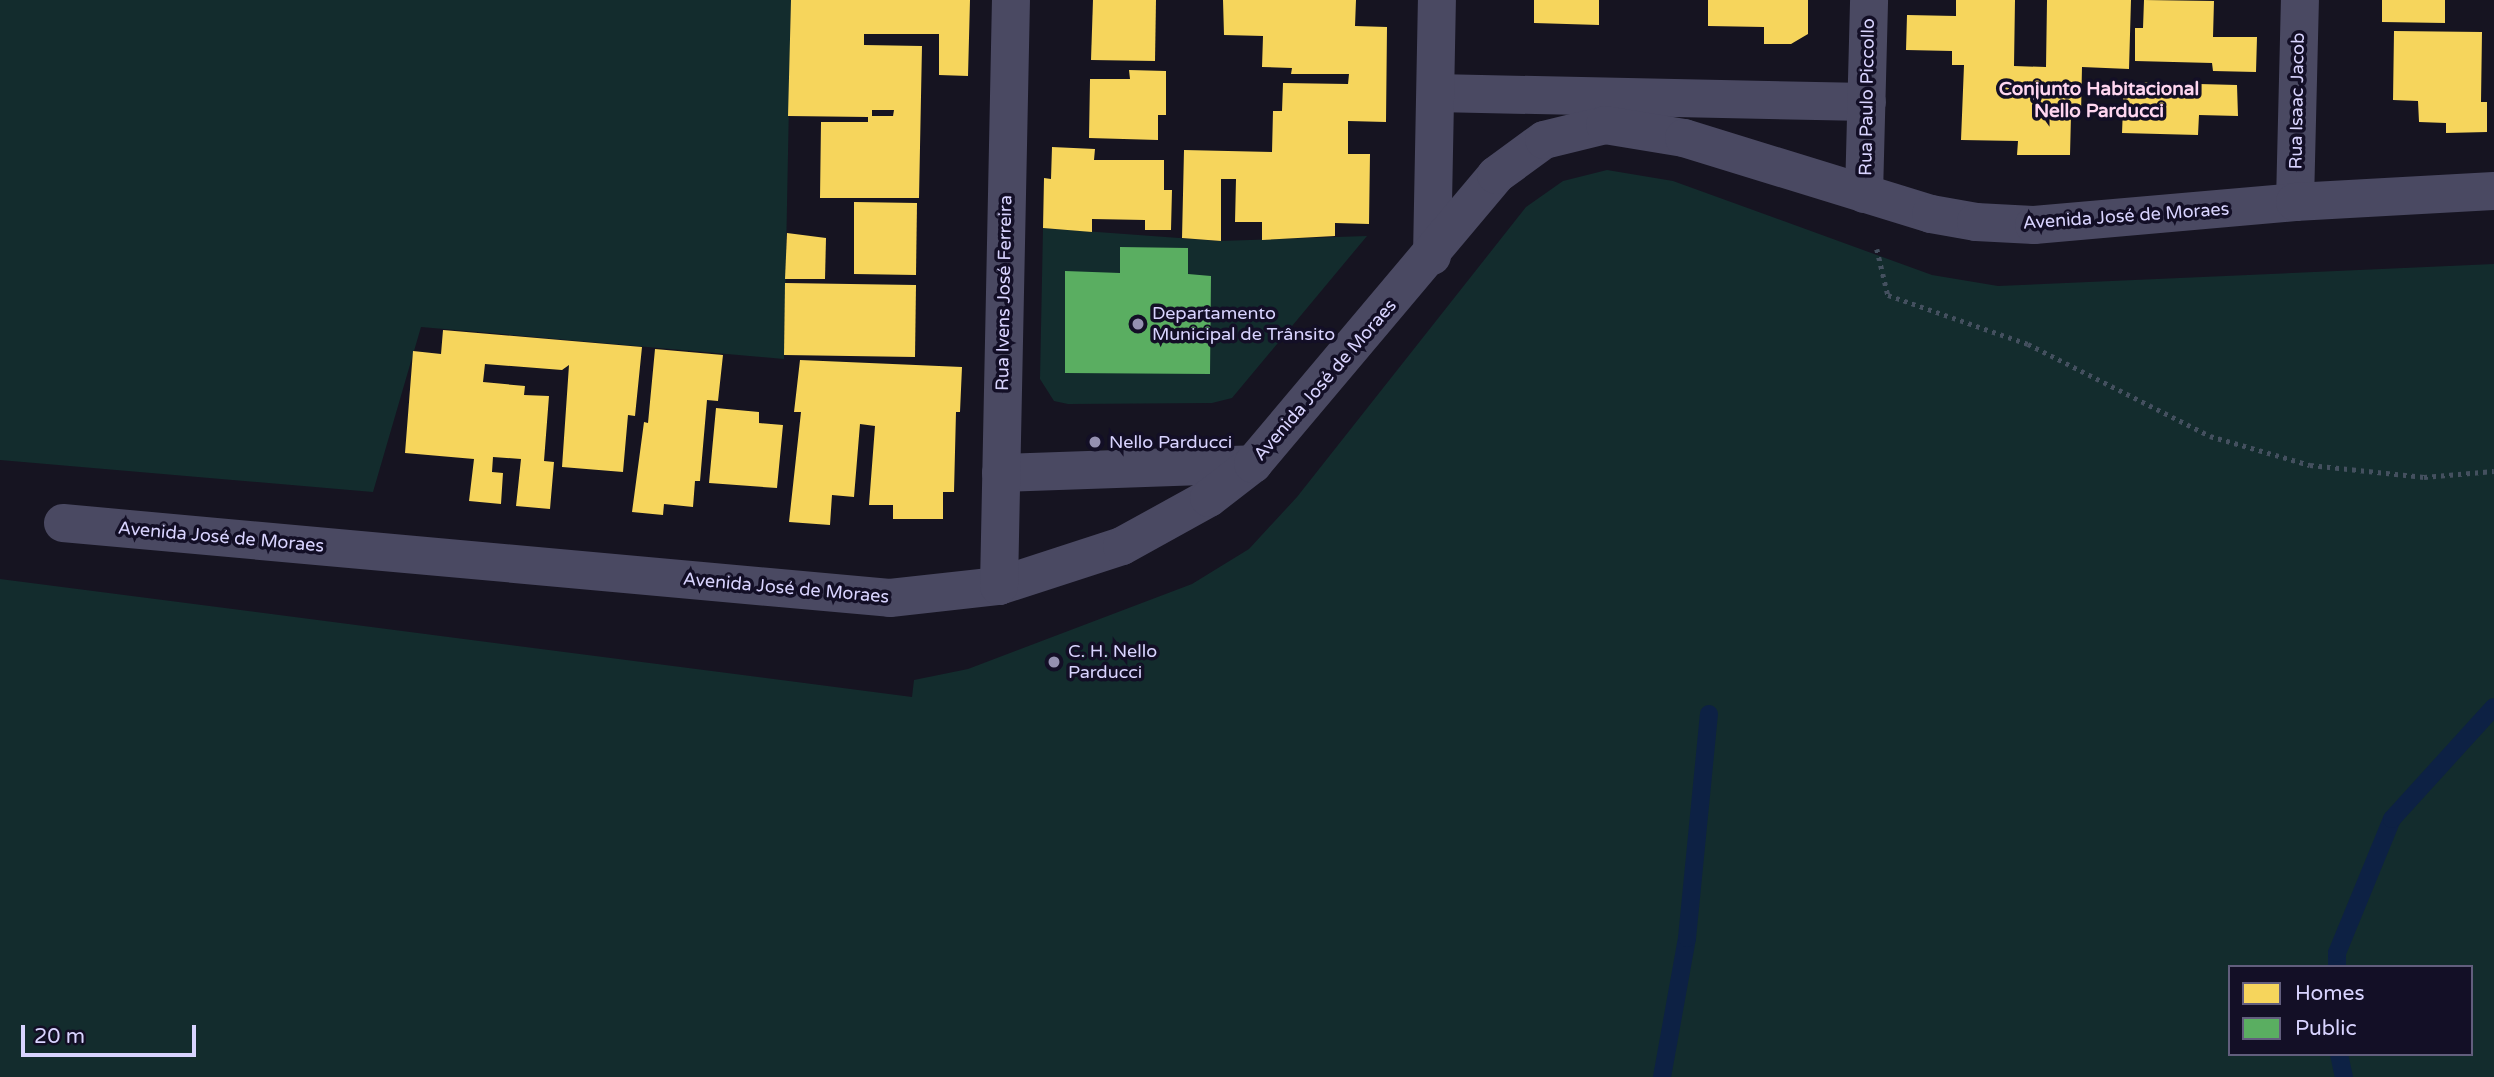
<!DOCTYPE html>
<meta charset="utf-8">
<style>
body{margin:0}
#map{position:relative;width:2494px;height:1077px;overflow:hidden;background:#161421;font-family:"Varela Round",sans-serif}
div>[style]{position:absolute}
[style*='--x']{left:calc(var(--x)*1px);top:calc(var(--y)*1px);width:calc(var(--w)*1px);rotate:calc(var(--a)*1deg)}
.green>*{inset:0;background:#132c2d}
.homes>*{inset:0;background:#f6d55c}
.public>*{inset:0;background:#5aae61}
.stream>*{height:18px;margin:-9px;padding:0 9px;transform-origin:9px;border-radius:9px;background:#0d2144}
.path>*{height:4.5px;margin-top:-2.25px;transform-origin:0;background:repeating-linear-gradient(90deg,#44505f 0 3.5px,transparent 0 8.5px)}
.street>*{height:38px;margin:-19px;padding:0 19px;transform-origin:19px;border-radius:19px;background:#4a4962}
.dots>*{width:19px;height:19px;translate:-50% -50%;box-sizing:border-box;border:4px solid #130f26;border-radius:50%}
span{translate:-50% -50%;white-space:nowrap;text-align:center;line-height:1.15;-webkit-text-stroke:7px #130f26;paint-order:stroke}
.street-label{font-size:18px;color:#d9d4ff}
.poi-label{font-size:18px;color:#d9d4ff}
.left{translate:0 -50%;text-align:left}
.neighbourhood-label{font-size:19px;color:#ffd6f0;font-weight:700}
.legend{position:absolute;left:2228px;top:965px;width:245px;height:91px;box-sizing:border-box;background:#130f26;border:2px solid #625e7d;margin:0;padding:9px 12px;list-style:none;font-size:21px;color:#d9d4ff}
.legend li{display:flex;align-items:center;gap:14px;height:35px}
.legend b{width:35px;border:2px solid #625e7d}
.scale{position:absolute;left:21px;top:1025px;width:175px;height:32px;box-sizing:border-box;border:4px solid #d9d4ff;border-top:0;padding-left:9px;font-size:21px;line-height:24px;white-space:nowrap;color:#d9d4ff;-webkit-text-stroke:5px #130f26;paint-order:stroke}
</style>
<div id="map">
<div class="green">
<div style="clip-path:polygon(0 0,791px 0,784px 359px,421px 327px,373px 492px,0 460px)"></div>
<div style="clip-path:polygon(evenodd,1607px 170px,1673px 181px,1932px 275px,1998px 286px,2494px 264px,2494px 1077px,0 1077px,0 579px,912px 697px,914px 680px,968px 669px,1192px 584px,1249px 549px,1297px 497px,1526px 207px,1563px 181px,1607px 170px,2230px 967px,2471px 967px,2471px 1054px,2230px 1054px,2230px 967px)"></div>
<div style="clip-path:polygon(1043px 228px,1220px 241px,1367px 236px,1232px 398px,1212px 403px,1068px 404px,1054px 401px,1040px 379px)"></div>
</div>
<div class="homes">
<div style="clip-path:polygon(evenodd,791px 0,970px 0,968px 76px,939px 75px,939px 34px,864px 34px,864px 45px,922px 46px,919px 198px,820px 198px,821px 122px,868px 122px,868px 117px,788px 116px,791px 0,872px 110px,894px 110px,893px 116px,872px 116px,872px 110px)"></div>
<div style="clip-path:polygon(1093px 0,1156px 0,1155px 61px,1091px 60px)"></div>
<div style="clip-path:polygon(1223px 0,1356px 0,1355px 26px,1387px 27px,1386px 122px,1348px 121px,1348px 154px,1370px 154px,1369px 224px,1335px 223px,1335px 236px,1262px 240px,1262px 222px,1235px 222px,1236px 179px,1221px 179px,1221px 241px,1182px 238px,1184px 150px,1272px 152px,1273px 111px,1282px 111px,1283px 83px,1348px 84px,1349px 74px,1291px 74px,1292px 68px,1262px 67px,1263px 36px,1224px 35px)"></div>
<div style="clip-path:polygon(1534px 0,1599px 0,1599px 25px,1534px 23px)"></div>
<div style="clip-path:polygon(1708px 0,1808px 0,1808px 34px,1791px 44px,1764px 44px,1764px 27px,1708px 26px)"></div>
<div style="clip-path:polygon(1956px 0,2015px 0,2014px 66px,2046px 67px,2047px 0,2131px 0,2129px 69px,2082px 67px,2081px 114px,2071px 115px,2070px 155px,2017px 155px,2018px 141px,1961px 140px,1964px 65px,1952px 65px,1952px 51px,1906px 50px,1907px 15px,1956px 16px)"></div>
<div style="clip-path:polygon(2144px 0,2214px 1px,2213px 37px,2257px 37px,2256px 72px,2213px 71px,2212px 63px,2135px 61px,2135px 28px,2143px 28px)"></div>
<div style="clip-path:polygon(2382px 0,2445px 0,2445px 23px,2382px 22px)"></div>
<div style="clip-path:polygon(2394px 31px,2482px 32px,2481px 102px,2487px 102px,2487px 132px,2446px 133px,2446px 123px,2419px 122px,2418px 101px,2393px 100px)"></div>
<div style="clip-path:polygon(1129px 70px,1166px 71px,1166px 115px,1158px 115px,1158px 140px,1089px 138px,1090px 79px,1130px 79px)"></div>
<div style="clip-path:polygon(2124px 82px,2237px 85px,2238px 116px,2199px 115px,2198px 135px,2122px 133px)"></div>
<div style="clip-path:polygon(1052px 147px,1095px 149px,1094px 160px,1164px 160px,1164px 190px,1172px 190px,1171px 230px,1145px 230px,1145px 220px,1092px 219px,1092px 232px,1043px 228px,1044px 178px,1051px 179px)"></div>
<div style="clip-path:polygon(854px 202px,917px 203px,916px 275px,854px 274px)"></div>
<div style="clip-path:polygon(787px 233px,826px 238px,825px 279px,785px 279px)"></div>
<div style="clip-path:polygon(785px 283px,916px 285px,915px 357px,784px 355px)"></div>
<div style="clip-path:polygon(443px 330px,642px 347px,635px 416px,628px 415px,623px 472px,562px 467px,569px 365px,562px 370px,485px 364px,483px 382px,525px 386px,524px 395px,549px 396px,544px 461px,554px 462px,550px 509px,516px 506px,521px 459px,493px 457px,492px 472px,503px 473px,501px 504px,469px 501px,474px 459px,405px 453px,413px 351px,441px 354px)"></div>
<div style="clip-path:polygon(655px 349px,723px 355px,718px 401px,707px 400px,700px 481px,695px 481px,693px 507px,664px 504px,663px 515px,632px 512px,644px 422px,648px 423px)"></div>
<div style="clip-path:polygon(800px 360px,962px 367px,960px 412px,956px 412px,954px 492px,943px 492px,943px 519px,893px 519px,893px 505px,869px 505px,875px 426px,860px 424px,854px 497px,832px 495px,830px 525px,789px 522px,801px 412px,794px 412px)"></div>
<div style="clip-path:polygon(716px 408px,759px 412px,759px 423px,783px 425px,777px 488px,709px 483px)"></div>
</div>
<div class="public">
<div style="clip-path:polygon(1120px 247px,1188px 248px,1188px 274px,1211px 276px,1210px 374px,1065px 373px,1065px 271px,1120px 273px)"></div>
</div>
<div class="stream">
<div style="--x:2337;--y:967;--w:14;--a:-90"></div>
<div style="--x:2337;--y:953;--w:145;--a:-67.7"></div>
<div style="--x:2392;--y:819;--w:151;--a:-47.7"></div>
<div style="--x:2339;--y:1054;--w:24;--a:78"></div>
<div style="--x:1662;--y:1077;--w:141;--a:-79.8"></div>
<div style="--x:1687;--y:938;--w:225;--a:-84.4"></div>
</div>
<div class="path">
<div style="--x:1877;--y:249;--w:47;--a:76.6"></div>
<div style="--x:1888;--y:295;--w:148;--a:19.3"></div>
<div style="--x:2028;--y:344;--w:204;--a:26.8"></div>
<div style="--x:2210;--y:436;--w:104;--a:16.2"></div>
<div style="--x:2310;--y:465;--w:115;--a:6"></div>
<div style="--x:2424;--y:477;--w:70;--a:-4.9"></div>
</div>
<div class="street">
<div style="--x:1436;--y:93;--w:431;--a:1.2"></div>
<div style="--x:1864;--y:194;--w:194;--a:-88.5"></div>
<div style="--x:2295;--y:202;--w:202;--a:-88.6"></div>
<div style="--x:1432;--y:256;--w:256;--a:-88.9"></div>
<div style="--x:1001;--y:473;--w:252;--a:-2"></div>
<div style="--x:63;--y:523;--w:830;--a:5.18"></div>
<div style="--x:890;--y:598;--w:110;--a:-6.3"></div>
<div style="--x:999;--y:586;--w:129;--a:-18"></div>
<div style="--x:1122;--y:546;--w:99;--a:-28.9"></div>
<div style="--x:1209;--y:498;--w:56;--a:-37.7"></div>
<div style="--x:1253;--y:464;--w:378;--a:-49.9"></div>
<div style="--x:1496;--y:175;--w:59;--a:-36.1"></div>
<div style="--x:1544;--y:140;--w:63;--a:-13.8"></div>
<div style="--x:1605;--y:125;--w:80;--a:9.3"></div>
<div style="--x:1684;--y:138;--w:258;--a:17.1"></div>
<div style="--x:1931;--y:214;--w:46;--a:10.1"></div>
<div style="--x:1976;--y:222;--w:58;--a:3"></div>
<div style="--x:2034;--y:225;--w:262;--a:-5"></div>
<div style="--x:2295;--y:202;--w:199;--a:-3.2"></div>
<div style="--x:999;--y:586;--w:586;--a:-88.83"></div>
</div>
<div class="dots">
<div style="left:1138px;top:324px;background:#9591b1"></div>
<div style="left:1095px;top:442px;background:#9591b1"></div>
<div style="left:1054px;top:662px;background:#9591b1"></div>
</div>
<div class="street-label">
<span style="left:1867px;top:97px;rotate:-89deg">Rua Paulo Piccollo</span>
<span style="left:2297px;top:101px;rotate:-89deg">Rua Isaac Jacob</span>
<span style="left:2126px;top:216px;rotate:-4deg">Avenida José de Moraes</span>
<span style="left:1004px;top:293px;rotate:-89deg">Rua Ivens José Ferreira</span>
<span style="left:1325px;top:380px;rotate:-49deg">Avenida José de Moraes</span>
<span style="left:221px;top:537px;rotate:5deg">Avenida José de Moraes</span>
<span style="left:786px;top:588px;rotate:5deg">Avenida José de Moraes</span>
</div>
<div class="poi-label">
<span class="left" style="left:1152px;top:324px">Departamento<br>Municipal de Trânsito</span>
<span class="left" style="left:1109px;top:442px">Nello Parducci</span>
<span class="left" style="left:1068px;top:662px">C. H. Nello<br>Parducci</span>
</div>
<div class="neighbourhood-label">
<span style="left:2099px;top:101px">Conjunto Habitacional<br>Nello Parducci</span>
</div>
<ul class="legend">
<li><b style="height:19px;background:#f6d55c"></b>Homes</li>
<li><b style="height:19px;background:#5aae61"></b>Public</li>
</ul>
<div class="scale">20 m</div>
</div>
